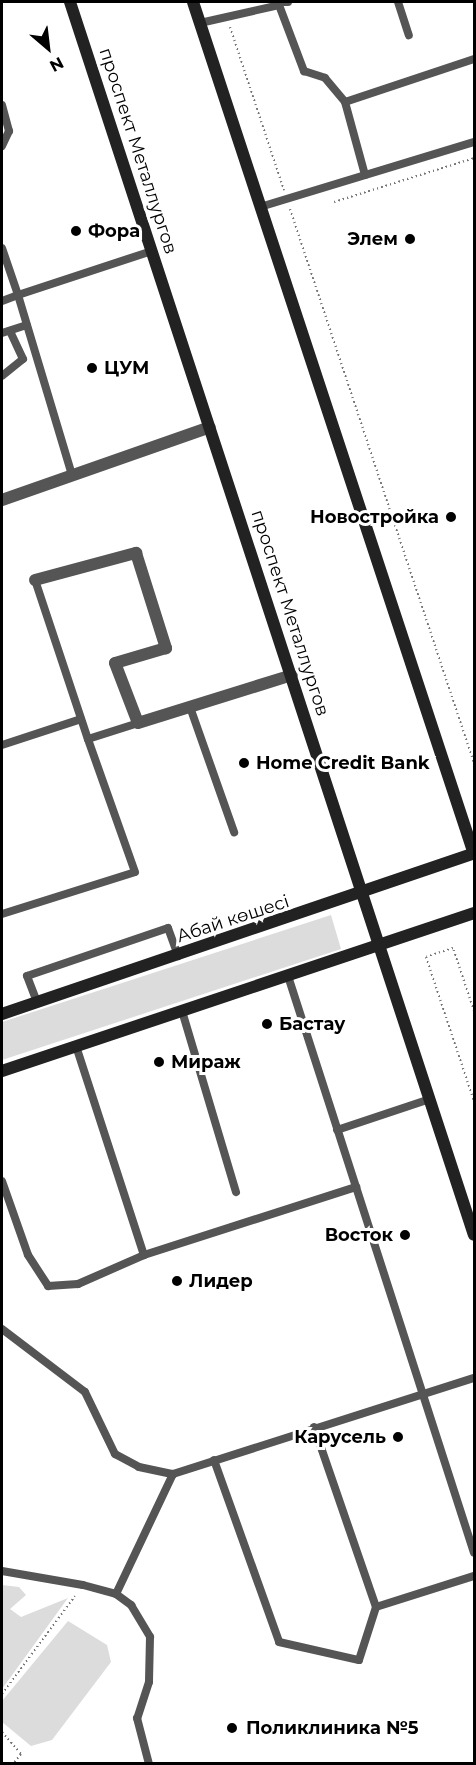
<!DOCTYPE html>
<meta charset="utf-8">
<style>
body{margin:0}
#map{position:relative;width:476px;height:1765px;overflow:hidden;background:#fff;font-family:Montserrat,sans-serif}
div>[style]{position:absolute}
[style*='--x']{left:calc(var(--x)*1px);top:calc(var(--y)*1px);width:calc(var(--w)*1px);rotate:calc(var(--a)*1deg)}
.green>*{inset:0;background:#dcdcdc}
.path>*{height:2px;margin-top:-1px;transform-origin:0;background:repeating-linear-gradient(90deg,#777 0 1.5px,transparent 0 4.5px)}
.lane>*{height:8px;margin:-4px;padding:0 4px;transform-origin:4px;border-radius:4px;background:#555}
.street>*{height:12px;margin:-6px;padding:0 6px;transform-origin:6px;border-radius:6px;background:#555}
.secondary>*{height:12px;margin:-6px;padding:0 6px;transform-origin:6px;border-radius:6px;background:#222}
.dots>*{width:16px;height:16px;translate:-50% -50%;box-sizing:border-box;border:3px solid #fff;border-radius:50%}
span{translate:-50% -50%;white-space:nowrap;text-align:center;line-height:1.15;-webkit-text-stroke:6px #fff;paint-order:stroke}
.street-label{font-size:18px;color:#000}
.poi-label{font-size:18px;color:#000;font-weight:700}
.left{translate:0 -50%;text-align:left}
.right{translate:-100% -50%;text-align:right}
.frame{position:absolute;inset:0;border:3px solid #000;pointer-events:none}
.north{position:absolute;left:18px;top:18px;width:60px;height:60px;-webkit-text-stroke:4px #fff;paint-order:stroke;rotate:152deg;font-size:16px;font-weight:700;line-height:24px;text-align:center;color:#000}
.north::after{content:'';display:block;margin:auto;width:21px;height:27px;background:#000;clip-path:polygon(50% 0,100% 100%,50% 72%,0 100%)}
</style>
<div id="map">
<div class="green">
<div style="clip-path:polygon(331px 915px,341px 949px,2px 1060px,2px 1022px)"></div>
<div style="clip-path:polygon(2px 1585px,19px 1587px,26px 1595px,10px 1609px,21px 1617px,68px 1598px,2px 1689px)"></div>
<div style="clip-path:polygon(68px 1621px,107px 1645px,111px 1662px,52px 1740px,31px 1746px,2px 1722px,2px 1701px)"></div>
</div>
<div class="path">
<div style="--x:230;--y:27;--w:172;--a:71.7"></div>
<div style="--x:334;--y:202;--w:147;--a:-17.4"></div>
<div style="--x:290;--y:209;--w:584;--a:71.63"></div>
<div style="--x:474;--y:1011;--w:66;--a:-108.4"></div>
<div style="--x:453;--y:948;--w:28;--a:162"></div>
<div style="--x:426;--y:957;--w:152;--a:71.6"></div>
<div style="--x:2;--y:1694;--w:122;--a:-53.3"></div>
<div style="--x:2;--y:1732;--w:29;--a:49"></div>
<div style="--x:21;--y:1754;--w:13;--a:129"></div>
</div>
<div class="lane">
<div style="--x:278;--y:2;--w:10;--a:0"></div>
<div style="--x:398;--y:2;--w:35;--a:72"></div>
<div style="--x:200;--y:23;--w:81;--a:-12.8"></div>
<div style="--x:279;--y:5;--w:71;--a:69.3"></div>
<div style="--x:304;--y:71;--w:22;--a:18"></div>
<div style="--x:325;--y:78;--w:31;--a:50"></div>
<div style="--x:2;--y:105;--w:27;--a:75"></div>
<div style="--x:9;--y:131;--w:17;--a:115"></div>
<div style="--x:365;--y:175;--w:76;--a:-105.3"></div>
<div style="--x:345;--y:102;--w:136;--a:-18.4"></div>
<div style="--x:260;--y:207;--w:224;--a:-16.9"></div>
<div style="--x:2;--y:248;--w:50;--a:71.2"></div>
<div style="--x:18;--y:295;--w:17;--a:159"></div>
<div style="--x:2;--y:333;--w:26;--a:-18"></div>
<div style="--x:2;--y:376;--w:27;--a:-39"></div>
<div style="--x:23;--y:359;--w:31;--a:-115"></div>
<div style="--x:72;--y:475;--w:188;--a:-106.7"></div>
<div style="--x:18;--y:295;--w:141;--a:-18.2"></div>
<div style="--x:35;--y:580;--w:168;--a:71.6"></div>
<div style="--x:190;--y:707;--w:133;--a:70.6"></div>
<div style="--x:2;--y:745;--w:83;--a:-18.2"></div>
<div style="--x:2;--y:914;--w:139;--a:-17.5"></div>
<div style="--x:135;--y:872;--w:141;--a:-109.5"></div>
<div style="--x:88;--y:739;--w:52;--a:-17.7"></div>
<div style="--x:288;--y:976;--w:606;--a:72.13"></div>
<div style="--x:37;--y:1002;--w:28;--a:-111"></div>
<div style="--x:27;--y:976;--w:149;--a:-18.8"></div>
<div style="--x:168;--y:928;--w:30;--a:70"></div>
<div style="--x:182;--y:1011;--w:189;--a:73.4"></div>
<div style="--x:76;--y:1046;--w:220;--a:72"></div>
<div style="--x:337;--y:1130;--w:98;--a:-18.4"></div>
<div style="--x:2;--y:1181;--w:78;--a:70.6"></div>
<div style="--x:28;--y:1255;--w:37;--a:57"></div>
<div style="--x:48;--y:1286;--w:30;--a:-4"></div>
<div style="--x:78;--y:1284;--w:72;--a:-23.7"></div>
<div style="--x:144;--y:1255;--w:223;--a:-17.8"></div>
<div style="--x:2;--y:1329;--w:104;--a:37.2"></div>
<div style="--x:85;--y:1392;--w:69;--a:64.2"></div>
<div style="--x:115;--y:1454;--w:27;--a:28"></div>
<div style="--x:139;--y:1467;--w:35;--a:12"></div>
<div style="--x:314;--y:1427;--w:190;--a:71"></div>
<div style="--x:214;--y:1460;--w:193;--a:70.3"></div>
<div style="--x:279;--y:1642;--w:82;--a:12.7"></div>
<div style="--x:359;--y:1660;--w:56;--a:-72.2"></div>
<div style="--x:376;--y:1607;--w:103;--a:-17.6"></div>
<div style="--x:2;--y:1571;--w:82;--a:9.8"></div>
<div style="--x:83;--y:1585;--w:34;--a:15"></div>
<div style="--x:116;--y:1594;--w:19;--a:36"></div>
<div style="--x:131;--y:1605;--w:37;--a:59"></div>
<div style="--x:150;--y:1637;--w:45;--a:91.3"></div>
<div style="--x:149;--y:1682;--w:38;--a:108"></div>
<div style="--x:137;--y:1718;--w:48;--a:75.4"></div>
<div style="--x:116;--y:1594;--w:133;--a:-64.6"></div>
<div style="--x:173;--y:1474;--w:316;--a:-17.7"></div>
</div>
<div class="street">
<div style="--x:2;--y:500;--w:220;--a:-19.3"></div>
<div style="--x:35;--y:580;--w:105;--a:-15"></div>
<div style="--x:136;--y:553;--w:100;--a:72.5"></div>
<div style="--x:166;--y:648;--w:53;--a:163.6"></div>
<div style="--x:115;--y:663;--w:64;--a:69"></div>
<div style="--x:138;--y:723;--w:161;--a:-17.3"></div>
</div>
<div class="secondary">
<div style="--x:70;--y:2;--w:1297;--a:71.86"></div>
<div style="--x:193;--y:2;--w:897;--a:71.75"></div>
<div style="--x:2;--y:1014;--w:499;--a:-18.8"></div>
<div style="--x:2;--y:1071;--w:498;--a:-18.5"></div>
</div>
<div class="dots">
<div style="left:76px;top:231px;background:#000"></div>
<div style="left:410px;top:239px;background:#000"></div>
<div style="left:92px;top:368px;background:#000"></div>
<div style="left:451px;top:517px;background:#000"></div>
<div style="left:244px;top:763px;background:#000"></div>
<div style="left:267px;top:1024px;background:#000"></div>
<div style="left:159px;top:1062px;background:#000"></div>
<div style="left:405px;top:1235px;background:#000"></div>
<div style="left:177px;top:1281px;background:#000"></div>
<div style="left:398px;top:1437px;background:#000"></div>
<div style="left:232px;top:1728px;background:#000"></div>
</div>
<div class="street-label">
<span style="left:138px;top:151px;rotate:72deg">проспект Металлургов</span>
<span style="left:290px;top:613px;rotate:72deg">проспект Металлургов</span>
<span style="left:233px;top:919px;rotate:-18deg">Абай көшесі</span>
</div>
<div class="poi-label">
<span class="left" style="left:88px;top:231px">Фора</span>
<span class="right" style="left:398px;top:239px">Элем</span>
<span class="left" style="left:104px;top:368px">ЦУМ</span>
<span class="right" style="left:439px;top:517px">Новостройка</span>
<span class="left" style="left:256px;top:763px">Home Credit Bank</span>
<span class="left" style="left:279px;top:1024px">Бастау</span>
<span class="left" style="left:171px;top:1062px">Мираж</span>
<span class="right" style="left:393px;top:1235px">Восток</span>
<span class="left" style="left:189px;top:1281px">Лидер</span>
<span class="right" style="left:386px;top:1437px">Карусель</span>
<span class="left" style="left:246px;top:1728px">Поликлиника №5</span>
</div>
<div class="frame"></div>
<div class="north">N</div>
</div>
